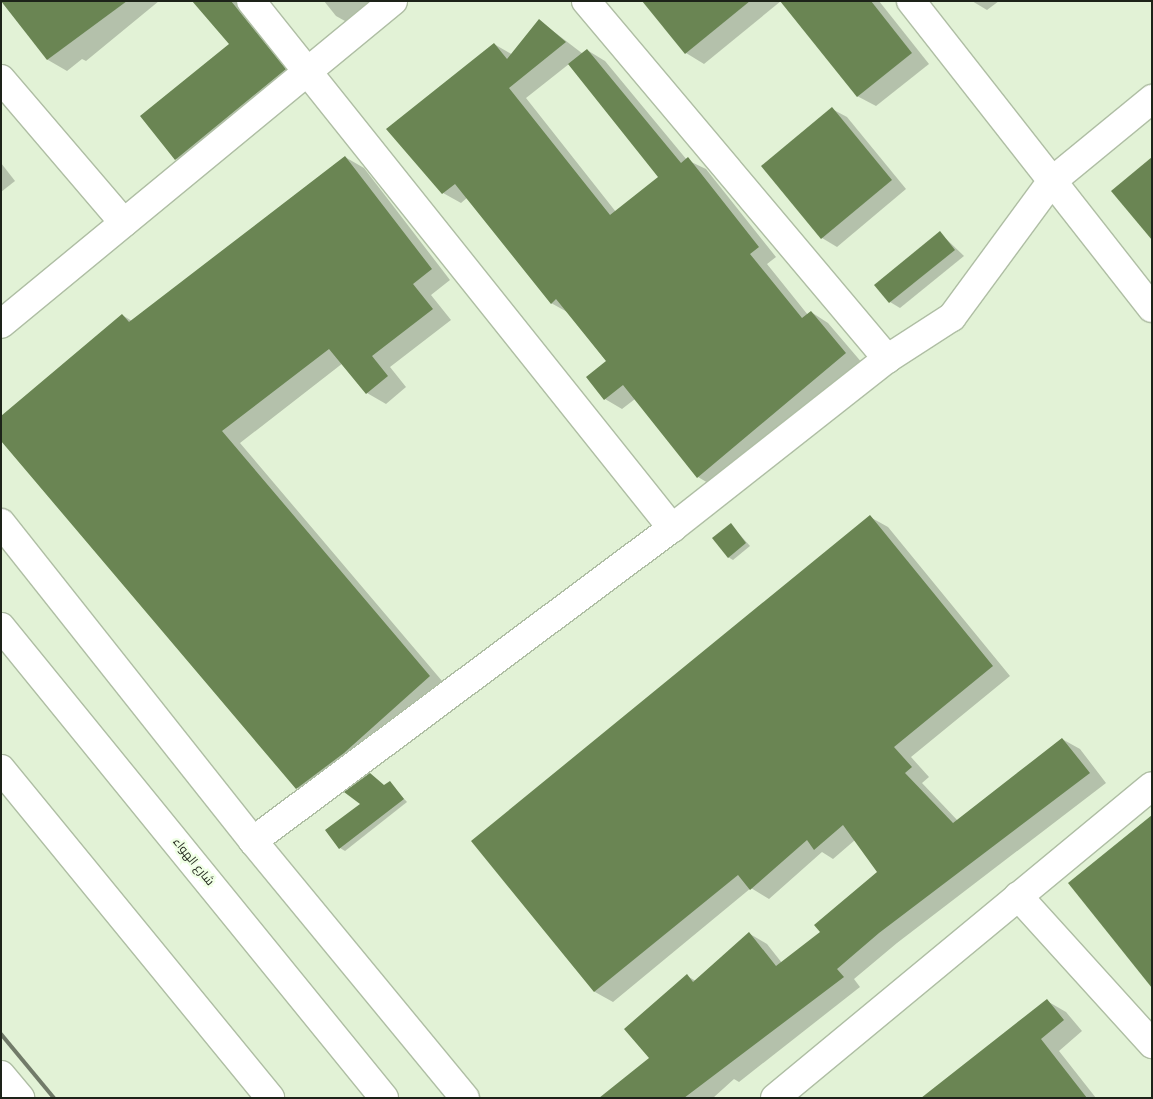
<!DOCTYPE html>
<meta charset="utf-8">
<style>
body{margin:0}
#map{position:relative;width:1153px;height:1099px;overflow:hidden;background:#e2f2d6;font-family:Roboto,Cairo,sans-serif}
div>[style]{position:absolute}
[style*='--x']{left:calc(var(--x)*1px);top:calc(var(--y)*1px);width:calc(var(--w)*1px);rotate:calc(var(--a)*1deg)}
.shadow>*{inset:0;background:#0003}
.building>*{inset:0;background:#6a8553}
.roads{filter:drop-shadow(1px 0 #afbea4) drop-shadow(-1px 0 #afbea4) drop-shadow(0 1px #afbea4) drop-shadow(0 -1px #afbea4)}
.minor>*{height:28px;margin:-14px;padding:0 14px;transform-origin:14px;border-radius:14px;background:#fff}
.highway>*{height:28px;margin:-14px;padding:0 14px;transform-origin:14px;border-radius:14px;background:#fff}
.rail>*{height:4px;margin:-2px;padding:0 2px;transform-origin:2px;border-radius:2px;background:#717b69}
span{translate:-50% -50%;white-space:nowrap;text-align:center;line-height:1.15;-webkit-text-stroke:4.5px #efffe4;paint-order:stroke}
.street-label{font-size:12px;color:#1d2319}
.frame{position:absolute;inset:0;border:2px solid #1d2319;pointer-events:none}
</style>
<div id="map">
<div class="shadow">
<div style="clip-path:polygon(1px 1px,159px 1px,86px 61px,82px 59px,67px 71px,48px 60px)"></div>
<div style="clip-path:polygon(194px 1px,235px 1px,297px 77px,188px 166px,176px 159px,231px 45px)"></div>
<div style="clip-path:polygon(324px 1px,385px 1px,354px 26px,336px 16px)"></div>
<div style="clip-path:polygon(644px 1px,781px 1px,704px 64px,686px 53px)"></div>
<div style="clip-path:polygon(782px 1px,879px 1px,929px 64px,876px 106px,857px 96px)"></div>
<div style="clip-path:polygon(972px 1px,999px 1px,987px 10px)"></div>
<div style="clip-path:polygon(evenodd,540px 21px,583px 54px,587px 50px,605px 61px,687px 160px,706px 169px,776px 257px,767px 264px,808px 315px,811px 312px,828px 323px,863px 364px,715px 487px,698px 477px,635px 399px,622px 409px,605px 399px,607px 362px,569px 313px,551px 303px,468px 197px,461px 203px,443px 193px,494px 44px,513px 55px,540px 21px,569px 64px,660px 177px,616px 212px,526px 98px,569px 64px)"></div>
<div style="clip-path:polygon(832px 109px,847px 117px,906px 189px,837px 247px,822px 238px)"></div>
<div style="clip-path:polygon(345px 157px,364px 168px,450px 280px,431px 295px,451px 320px,390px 367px,406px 387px,386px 404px,367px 393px,343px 363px,240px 443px,448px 688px,316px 799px,297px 788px,1px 439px,122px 315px,132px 321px)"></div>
<div style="clip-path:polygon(1px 163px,15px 181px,1px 192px)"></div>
<div style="clip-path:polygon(940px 233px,964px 256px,900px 308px,890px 302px)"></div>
<div style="clip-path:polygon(870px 517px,888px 527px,1010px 676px,911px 757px,929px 777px,922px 783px,958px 821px,1062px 739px,1080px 749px,1106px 783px,897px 943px,854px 979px,860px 987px,739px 1082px,734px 1079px,713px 1098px,601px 1098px,651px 1058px,687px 976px,696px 981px,750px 934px,767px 944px,782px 963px,822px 932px,878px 872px,855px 840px,833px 859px,822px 852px,769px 899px,751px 888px,613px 1002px,595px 992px,473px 841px)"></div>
<div style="clip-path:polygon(731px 525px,750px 546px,733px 560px,728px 557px)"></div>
<div style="clip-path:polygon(390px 783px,407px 802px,345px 851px,340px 848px,327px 831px)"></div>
<div style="clip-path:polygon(1047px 1001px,1066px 1012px,1082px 1031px,1059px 1051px,1096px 1098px,923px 1098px)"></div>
</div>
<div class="building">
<div style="clip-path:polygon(1px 1px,127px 1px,47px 60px)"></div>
<div style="clip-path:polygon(192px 1px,231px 1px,286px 69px,175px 160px,140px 116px,229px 44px)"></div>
<div style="clip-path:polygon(642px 1px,750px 1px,685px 54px)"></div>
<div style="clip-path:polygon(780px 1px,871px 1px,912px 53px,857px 97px)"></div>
<div style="clip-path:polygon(539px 19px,566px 42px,509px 88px,610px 215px,658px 177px,568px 64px,587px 49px,681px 163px,688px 157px,759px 247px,750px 254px,802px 318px,811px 311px,846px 353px,697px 478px,623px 385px,604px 400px,586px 377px,606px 361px,556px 299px,551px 304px,455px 184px,442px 194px,386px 129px,494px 43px,507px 59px)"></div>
<div style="clip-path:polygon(832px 107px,892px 180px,821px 239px,761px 166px)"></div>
<div style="clip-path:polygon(345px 156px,432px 269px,413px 284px,433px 309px,372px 356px,388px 376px,366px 394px,329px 349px,222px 431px,430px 676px,344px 753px,296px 789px,1px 441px,1px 416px,122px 314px,129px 322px)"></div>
<div style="clip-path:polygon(1152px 157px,1152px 240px,1111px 191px)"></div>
<div style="clip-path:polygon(940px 231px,955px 250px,889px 303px,874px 285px)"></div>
<div style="clip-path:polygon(870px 515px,993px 666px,894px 747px,912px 767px,905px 773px,953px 823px,1062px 738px,1090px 773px,879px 933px,837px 969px,844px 977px,684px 1098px,599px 1098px,649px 1058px,624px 1029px,687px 974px,693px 982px,749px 932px,776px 966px,820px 932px,814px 925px,877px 872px,843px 825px,814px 850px,807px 840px,750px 890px,738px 875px,594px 992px,471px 841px)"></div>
<div style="clip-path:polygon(731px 523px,746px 543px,728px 558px,712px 538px)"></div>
<div style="clip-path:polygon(370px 773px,384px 785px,390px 781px,404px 799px,339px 849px,325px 830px,360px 804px,344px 792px)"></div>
<div style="clip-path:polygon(1152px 815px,1152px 988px,1068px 883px)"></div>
<div style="clip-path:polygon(1047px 999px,1064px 1020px,1041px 1039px,1087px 1098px,921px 1098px)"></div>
</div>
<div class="roads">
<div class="minor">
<div style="--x:251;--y:1;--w:675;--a:51.38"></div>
<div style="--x:586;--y:1;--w:468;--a:49.9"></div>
<div style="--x:911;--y:1;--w:390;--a:51.9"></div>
<div style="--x:1;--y:79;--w:189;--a:49.5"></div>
<div style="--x:1;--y:324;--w:508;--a:-39.49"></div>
<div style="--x:1;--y:523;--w:406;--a:51.6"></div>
<div style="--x:253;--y:841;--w:333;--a:50.5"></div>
<div style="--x:253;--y:841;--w:523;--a:-36.76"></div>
<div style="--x:672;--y:528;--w:273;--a:-38.2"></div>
<div style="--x:887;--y:359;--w:77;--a:-32.9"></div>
<div style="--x:952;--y:317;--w:167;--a:-53.7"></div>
<div style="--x:1051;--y:182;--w:131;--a:-39.4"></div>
<div style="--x:1018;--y:896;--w:200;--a:47.8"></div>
<div style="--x:1;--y:1075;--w:30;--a:50"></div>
<div style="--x:775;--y:1098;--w:489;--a:-39.6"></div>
</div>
<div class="highway">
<div style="--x:1;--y:627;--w:607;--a:50.88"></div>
<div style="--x:1;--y:769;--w:425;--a:50.7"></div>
</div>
</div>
<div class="rail">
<div style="--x:1;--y:1034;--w:83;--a:50.4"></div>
</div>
<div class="street-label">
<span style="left:193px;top:862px;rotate:51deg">شارع الهواء</span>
</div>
<div class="frame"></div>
</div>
